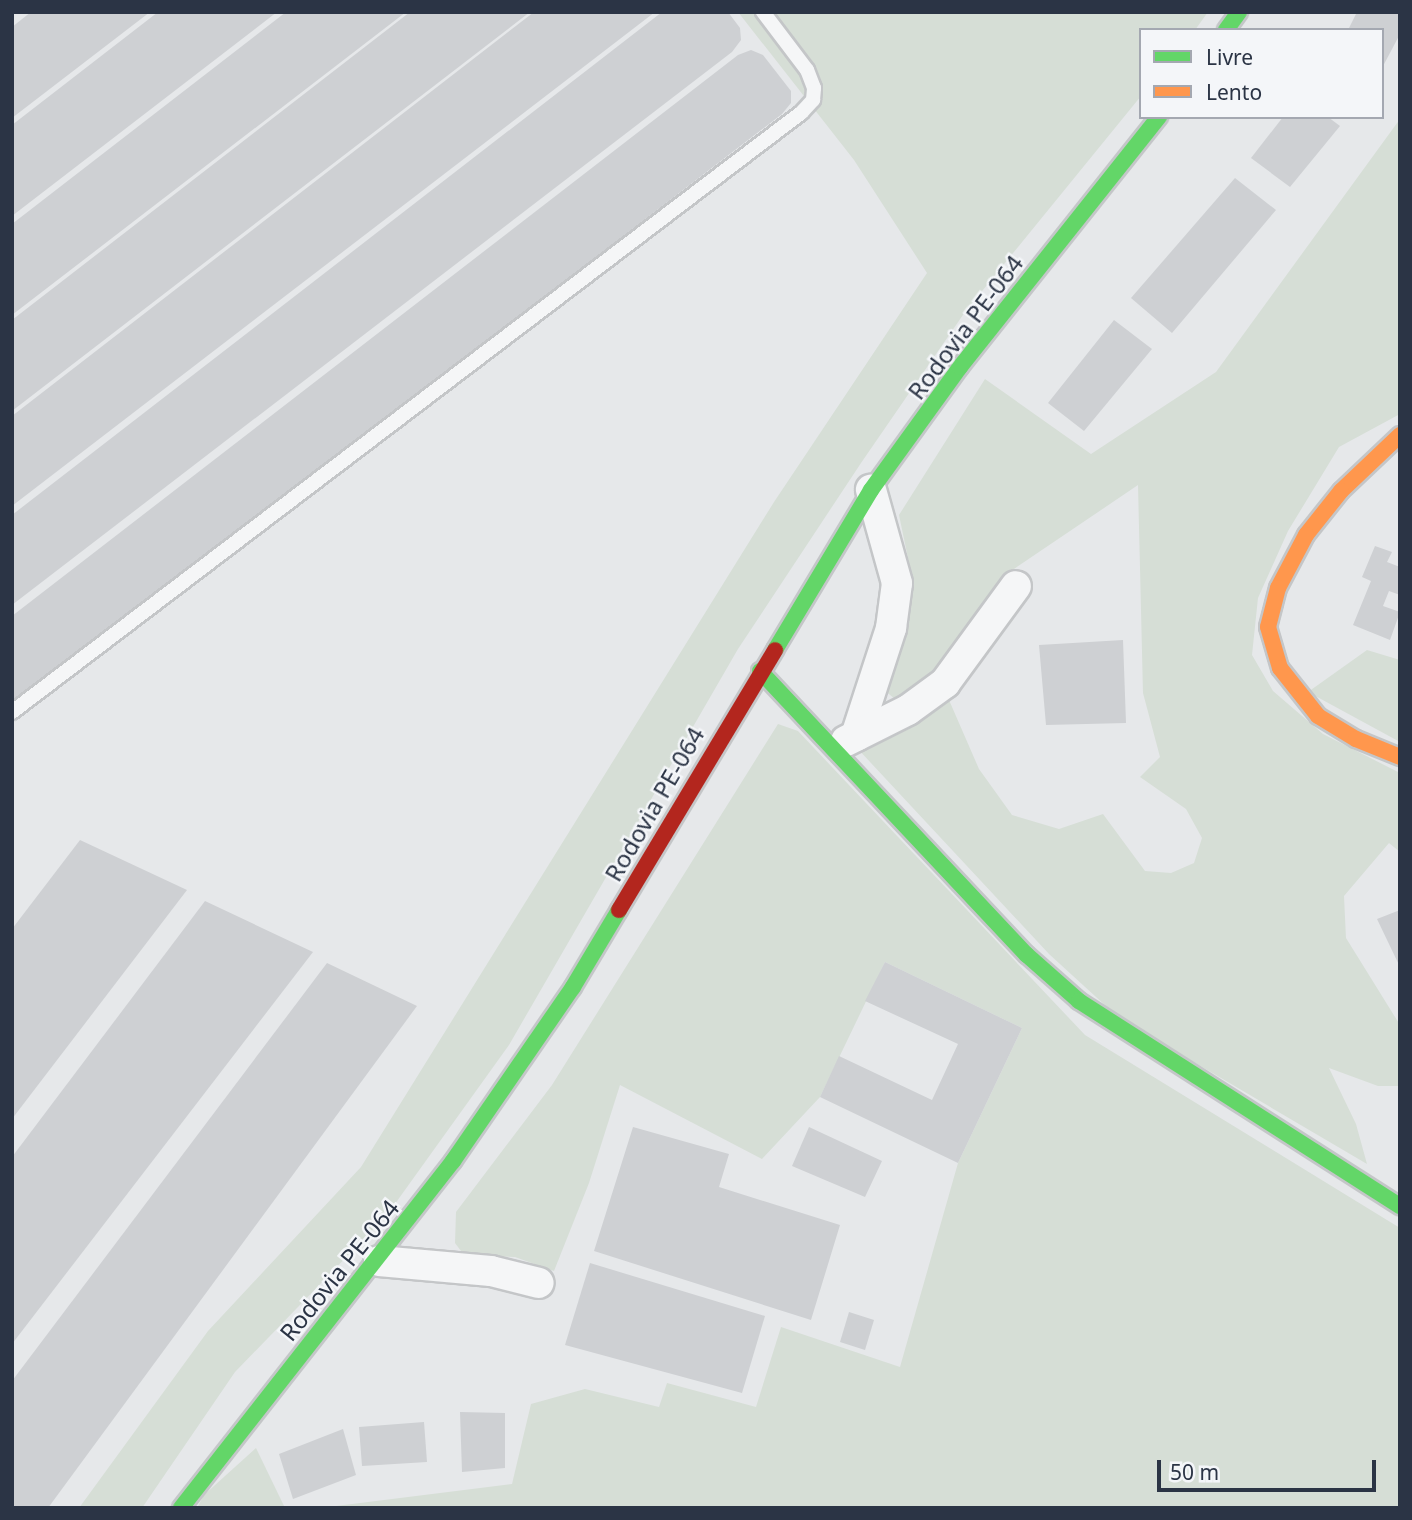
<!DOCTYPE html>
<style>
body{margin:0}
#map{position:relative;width:1412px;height:1520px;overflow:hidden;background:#e6e8ea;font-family:"Noto Sans",sans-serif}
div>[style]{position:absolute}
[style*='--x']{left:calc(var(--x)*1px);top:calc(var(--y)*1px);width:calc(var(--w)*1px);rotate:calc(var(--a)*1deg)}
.green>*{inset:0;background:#d6ded6}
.building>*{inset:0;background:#ced0d3}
.roads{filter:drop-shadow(2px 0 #c4c6c8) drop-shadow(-2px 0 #c4c6c8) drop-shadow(0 2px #c4c6c8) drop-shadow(0 -2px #c4c6c8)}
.lane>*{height:14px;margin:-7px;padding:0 7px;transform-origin:7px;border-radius:7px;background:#f5f6f7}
.street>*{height:30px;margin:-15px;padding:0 15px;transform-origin:15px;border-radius:15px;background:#f5f6f7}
.fast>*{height:16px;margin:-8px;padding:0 8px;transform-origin:8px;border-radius:8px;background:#63d668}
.slow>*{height:16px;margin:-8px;padding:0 8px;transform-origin:8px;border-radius:8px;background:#ff974d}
.jam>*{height:16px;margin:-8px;padding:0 8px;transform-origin:8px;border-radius:8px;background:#b3261e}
span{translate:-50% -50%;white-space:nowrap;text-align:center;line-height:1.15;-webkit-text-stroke:5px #f4f6f9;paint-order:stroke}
.street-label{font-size:24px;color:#2b3445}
.frame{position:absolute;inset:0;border:14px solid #2b3445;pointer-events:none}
.legend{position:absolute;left:1139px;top:28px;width:245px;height:91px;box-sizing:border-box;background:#f4f6f9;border:2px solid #a4a8b1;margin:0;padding:9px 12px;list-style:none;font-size:21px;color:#2b3445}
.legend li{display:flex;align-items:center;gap:14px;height:35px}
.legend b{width:35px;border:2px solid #a4a8b1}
.scale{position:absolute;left:1157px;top:1460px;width:219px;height:32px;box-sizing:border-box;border:4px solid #2b3445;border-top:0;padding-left:9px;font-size:21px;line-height:24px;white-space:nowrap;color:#2b3445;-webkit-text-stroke:5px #f4f6f9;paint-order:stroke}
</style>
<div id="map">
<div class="green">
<div style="clip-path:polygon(738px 12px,1208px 12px,1195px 30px,1141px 30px,1141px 96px,965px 312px,861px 463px,738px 649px,509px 1045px,387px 1215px,235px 1372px,142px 1508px,79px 1508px,208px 1331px,361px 1167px,774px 502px,927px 273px,854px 160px)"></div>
<div style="clip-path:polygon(1400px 119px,1400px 414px,1339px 447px,1288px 531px,1258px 598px,1252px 655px,1273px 691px,1323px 734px,1400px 773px,1400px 852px,1389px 843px,1344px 896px,1346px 938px,1400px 1025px,1400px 1086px,1378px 1086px,1329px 1068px,1356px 1124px,1367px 1164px,1119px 1018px,1049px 954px,857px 748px,916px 725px,949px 700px,979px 769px,1012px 815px,1059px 829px,1103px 814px,1145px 871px,1171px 873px,1194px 863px,1202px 838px,1186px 809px,1140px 777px,1160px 757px,1143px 693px,1138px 485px,1011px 571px,943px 664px,895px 699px,884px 690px,907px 629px,913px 582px,899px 515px,985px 379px,1091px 454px,1216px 372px)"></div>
<div style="clip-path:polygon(1367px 650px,1400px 660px,1400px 742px,1308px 692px)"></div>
<div style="clip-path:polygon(778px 724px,798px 731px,1085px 1035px,1400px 1228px,1400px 1508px,320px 1508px,512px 1484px,531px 1404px,585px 1389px,659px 1407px,667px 1383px,756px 1407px,781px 1327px,900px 1367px,958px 1163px,1022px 1028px,885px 962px,820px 1097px,762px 1159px,620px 1085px,589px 1183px,554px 1271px,515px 1257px,464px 1255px,455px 1243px,456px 1212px,552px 1085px)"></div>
<div style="clip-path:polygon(256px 1448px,285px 1508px,197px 1508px,204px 1495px)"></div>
</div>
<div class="building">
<div style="clip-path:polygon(31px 12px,150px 12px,12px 118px,12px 27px)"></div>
<div style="clip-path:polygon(158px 12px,277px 12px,12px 216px,12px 125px)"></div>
<div style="clip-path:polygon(286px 12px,406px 12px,12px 315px,12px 224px)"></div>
<div style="clip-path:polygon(410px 12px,530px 12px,12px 411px,12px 320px)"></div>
<div style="clip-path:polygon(534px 12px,655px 12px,12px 506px,12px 416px)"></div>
<div style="clip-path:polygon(662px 12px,728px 12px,740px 28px,741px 40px,732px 52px,12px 605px,12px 515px)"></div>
<div style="clip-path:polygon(1357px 12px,1400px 12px,1400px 34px,1382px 68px,1382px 30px,1348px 30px)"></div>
<div style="clip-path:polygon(751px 50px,763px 55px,791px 91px,791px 103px,782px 114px,12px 706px,12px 616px,738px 55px)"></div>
<div style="clip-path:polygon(1283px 117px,1328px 117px,1340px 126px,1290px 187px,1251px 158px)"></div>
<div style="clip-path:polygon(1235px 178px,1276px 210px,1172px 333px,1131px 298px)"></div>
<div style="clip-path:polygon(1114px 320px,1152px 349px,1084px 431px,1048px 403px)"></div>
<div style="clip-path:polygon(1375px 546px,1392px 552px,1387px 562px,1400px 567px,1400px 595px,1389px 591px,1383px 606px,1400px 612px,1390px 640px,1353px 625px,1371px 581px,1362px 577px)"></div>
<div style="clip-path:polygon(1123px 640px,1126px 723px,1046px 725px,1039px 645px)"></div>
<div style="clip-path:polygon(80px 840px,187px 890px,12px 1119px,12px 929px)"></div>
<div style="clip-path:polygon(205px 901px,313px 952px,12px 1344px,12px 1157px)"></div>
<div style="clip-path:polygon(1400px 910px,1400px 967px,1377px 919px)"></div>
<div style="clip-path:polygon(885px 962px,1022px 1028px,958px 1163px,820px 1097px,839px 1056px,932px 1100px,958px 1044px,865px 1001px)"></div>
<div style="clip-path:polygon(327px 963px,417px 1006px,48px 1508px,12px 1508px,12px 1381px)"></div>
<div style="clip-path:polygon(633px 1127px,729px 1154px,719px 1187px,840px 1225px,811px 1320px,594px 1251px)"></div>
<div style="clip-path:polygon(809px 1127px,882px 1161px,865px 1197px,792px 1166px)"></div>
<div style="clip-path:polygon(590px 1263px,765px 1316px,742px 1393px,565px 1345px)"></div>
<div style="clip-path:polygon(849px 1312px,874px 1320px,865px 1350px,840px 1342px)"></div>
<div style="clip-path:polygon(460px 1412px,505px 1413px,505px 1468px,462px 1472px)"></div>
<div style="clip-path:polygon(424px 1422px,427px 1462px,362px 1466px,359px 1427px)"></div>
<div style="clip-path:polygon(343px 1429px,356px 1475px,293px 1499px,279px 1454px)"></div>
</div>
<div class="roads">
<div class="lane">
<div style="--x:12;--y:712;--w:991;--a:-37.21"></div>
<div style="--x:801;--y:113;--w:18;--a:-47"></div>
<div style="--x:813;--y:100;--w:12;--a:-85"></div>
<div style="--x:814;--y:88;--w:19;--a:-111"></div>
<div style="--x:807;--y:70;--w:73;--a:-127.2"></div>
</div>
<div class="street">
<div style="--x:856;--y:736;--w:114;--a:-72"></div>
<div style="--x:891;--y:628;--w:45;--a:-82.4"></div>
<div style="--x:897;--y:583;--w:97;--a:-105.6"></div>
<div style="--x:846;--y:741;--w:69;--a:-26.6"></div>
<div style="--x:908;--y:710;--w:46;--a:-36.1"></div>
<div style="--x:945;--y:683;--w:120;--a:-53.8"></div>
<div style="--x:379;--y:1261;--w:112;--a:5.1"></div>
<div style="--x:491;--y:1271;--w:49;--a:14"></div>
</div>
<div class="fast">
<div style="--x:1226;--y:30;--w:22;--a:-54"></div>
<div style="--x:775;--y:650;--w:187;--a:-59"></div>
<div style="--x:871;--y:490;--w:152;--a:-54.1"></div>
<div style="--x:960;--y:367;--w:320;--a:-51.5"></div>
<div style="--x:760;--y:671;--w:390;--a:46.8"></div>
<div style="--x:1027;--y:955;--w:69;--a:41.5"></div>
<div style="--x:1079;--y:1001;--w:381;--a:32.6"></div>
<div style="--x:181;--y:1508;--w:441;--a:-51.9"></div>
<div style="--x:453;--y:1161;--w:211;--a:-55.4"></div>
<div style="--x:573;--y:987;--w:90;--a:-59.1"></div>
</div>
<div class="slow">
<div style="--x:1400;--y:435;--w:81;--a:136.5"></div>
<div style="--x:1341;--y:491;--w:56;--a:128.5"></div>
<div style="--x:1306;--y:535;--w:60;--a:117.8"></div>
<div style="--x:1278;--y:588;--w:40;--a:104.4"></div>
<div style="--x:1268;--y:627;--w:43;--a:73.7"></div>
<div style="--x:1280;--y:668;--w:61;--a:51.6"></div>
<div style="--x:1318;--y:716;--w:44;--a:31.2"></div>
<div style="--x:1356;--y:739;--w:48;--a:22.2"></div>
</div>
<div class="jam">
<div style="--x:619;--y:910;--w:303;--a:-59"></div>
</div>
</div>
<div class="street-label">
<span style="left:965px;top:327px;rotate:-53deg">Rodovia PE-064</span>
<span style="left:654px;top:804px;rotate:-60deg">Rodovia PE-064</span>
<span style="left:339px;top:1270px;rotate:-51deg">Rodovia PE-064</span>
</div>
<div class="frame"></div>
<ul class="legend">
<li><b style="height:9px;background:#63d668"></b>Livre</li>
<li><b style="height:9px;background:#ff974d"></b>Lento</li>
</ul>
<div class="scale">50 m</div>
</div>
